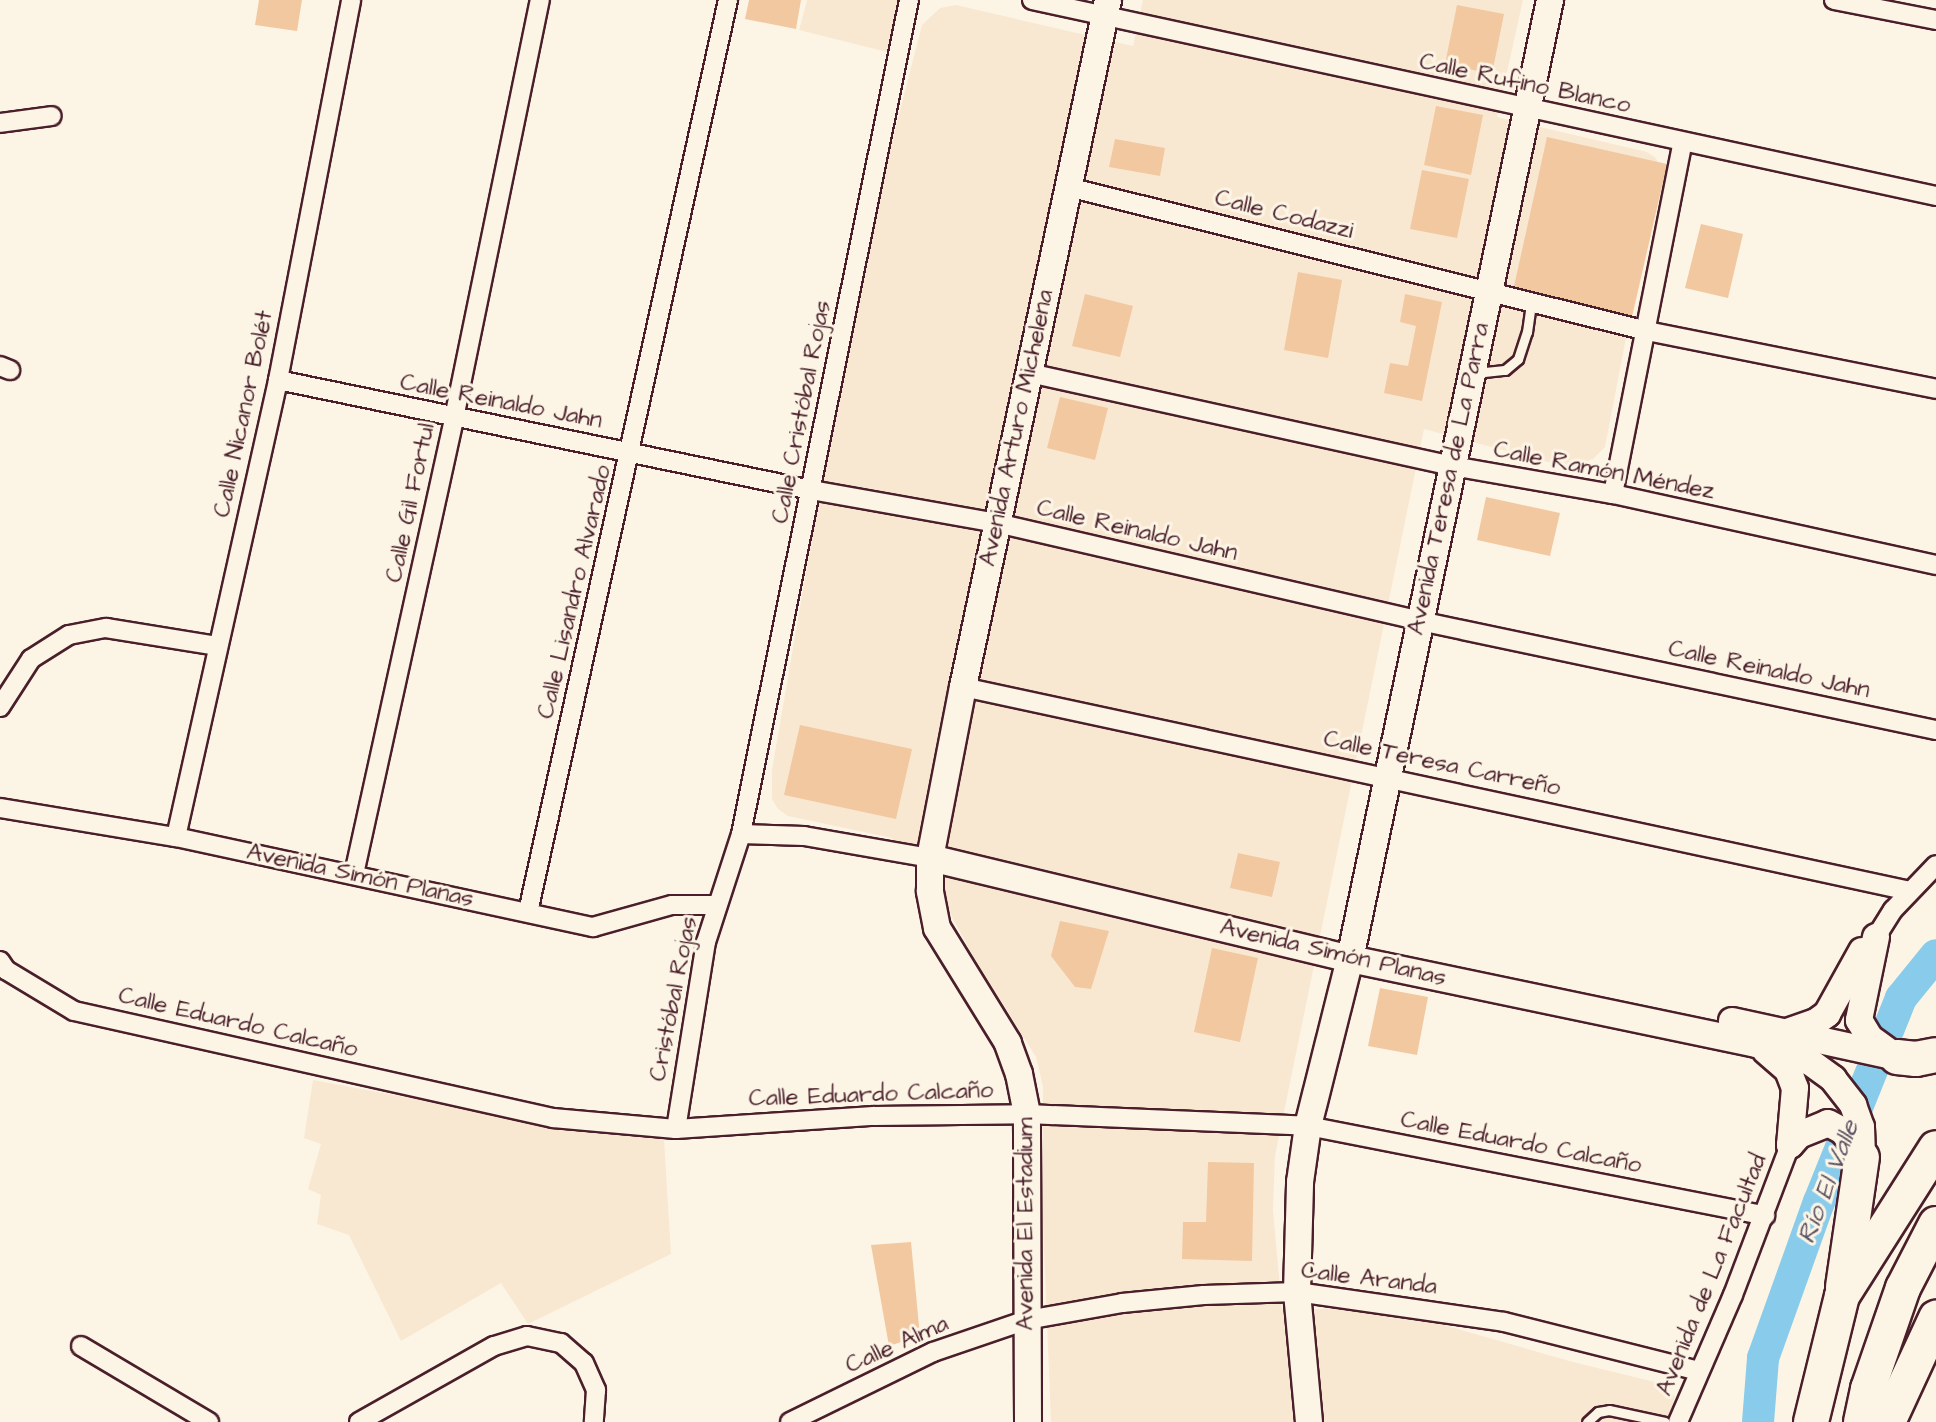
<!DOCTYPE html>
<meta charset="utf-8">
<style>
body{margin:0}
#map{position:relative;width:1936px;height:1422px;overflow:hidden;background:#fcf5e5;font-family:"Architects Daughter",sans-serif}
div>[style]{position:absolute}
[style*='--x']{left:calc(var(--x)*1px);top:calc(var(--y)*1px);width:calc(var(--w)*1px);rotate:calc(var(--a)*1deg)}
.built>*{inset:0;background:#f9e8d1}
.river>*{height:32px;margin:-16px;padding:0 16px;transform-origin:16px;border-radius:16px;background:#89cbea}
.building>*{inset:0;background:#f2c8a1}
.roads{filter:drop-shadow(2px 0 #4a1f2b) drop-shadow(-2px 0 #4a1f2b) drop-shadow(0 2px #4a1f2b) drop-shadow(0 -2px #4a1f2b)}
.lane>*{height:9px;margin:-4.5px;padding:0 4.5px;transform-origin:4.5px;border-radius:4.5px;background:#fcf5e5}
.street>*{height:18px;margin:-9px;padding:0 9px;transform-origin:9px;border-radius:9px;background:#fcf5e5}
.secondary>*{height:26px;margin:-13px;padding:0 13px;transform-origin:13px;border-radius:13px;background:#fcf5e5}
.highway>*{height:34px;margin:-17px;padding:0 17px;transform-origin:17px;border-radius:17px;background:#fcf5e5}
span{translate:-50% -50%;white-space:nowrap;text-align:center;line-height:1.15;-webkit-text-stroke:6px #fcf5e5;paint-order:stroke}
.street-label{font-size:24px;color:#4a1f2b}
.water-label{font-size:26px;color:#5d5364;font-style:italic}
</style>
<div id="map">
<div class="built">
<div style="clip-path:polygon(807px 0,902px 0,891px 53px,799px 30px)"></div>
<div style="clip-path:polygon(1143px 0,1523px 0,1497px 117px,1647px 152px,1656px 158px,1659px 166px,1605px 447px,1593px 459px,1577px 465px,1559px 465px,1424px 429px,1275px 1156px,1273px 1210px,1282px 1310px,1354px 1308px,1412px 1316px,1573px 1362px,1659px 1383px,1675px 1396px,1667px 1422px,1051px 1422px,1042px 1199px,1043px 1087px,1036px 1057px,973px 956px,952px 917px,943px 893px,892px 838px,788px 816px,778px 809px,772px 799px,772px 770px,856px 282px,922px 25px,940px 8px,956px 5px,1133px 46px)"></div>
<div style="clip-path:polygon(313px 1080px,550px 1124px,664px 1138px,671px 1254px,528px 1324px,501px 1283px,401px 1341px,349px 1235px,317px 1224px,321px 1195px,308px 1189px,321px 1144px,304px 1138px)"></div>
</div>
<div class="river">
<div style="--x:1758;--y:1422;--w:64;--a:-85.5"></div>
<div style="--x:1763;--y:1358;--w:166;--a:-70.3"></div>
<div style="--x:1819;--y:1202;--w:220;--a:-68.1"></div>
<div style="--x:1901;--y:998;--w:55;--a:-50.9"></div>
</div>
<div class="building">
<div style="clip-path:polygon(259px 0,302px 0,297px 31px,255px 25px)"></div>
<div style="clip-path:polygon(749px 0,801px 0,796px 29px,745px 19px)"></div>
<div style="clip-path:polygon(1457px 5px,1504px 14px,1492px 74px,1445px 64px)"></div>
<div style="clip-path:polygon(1436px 106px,1483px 115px,1471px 175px,1424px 165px)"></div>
<div style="clip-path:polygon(1547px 137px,1667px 164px,1632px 317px,1513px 291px)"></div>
<div style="clip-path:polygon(1115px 139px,1165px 148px,1160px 176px,1109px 167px)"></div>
<div style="clip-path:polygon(1422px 170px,1469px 179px,1457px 238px,1410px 229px)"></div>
<div style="clip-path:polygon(1701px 224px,1743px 234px,1728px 298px,1685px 288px)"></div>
<div style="clip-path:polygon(1298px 272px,1342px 280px,1328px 358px,1284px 350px)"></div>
<div style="clip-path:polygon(1085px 294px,1133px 306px,1120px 357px,1072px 346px)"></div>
<div style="clip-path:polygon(1405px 294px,1442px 302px,1422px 401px,1384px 393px,1390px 363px,1408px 366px,1416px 326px,1400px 322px)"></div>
<div style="clip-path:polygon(1060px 397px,1108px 408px,1095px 460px,1047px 448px)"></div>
<div style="clip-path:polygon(1486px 497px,1560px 513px,1550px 556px,1477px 540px)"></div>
<div style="clip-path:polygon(800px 725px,912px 749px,896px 819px,784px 795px)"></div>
<div style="clip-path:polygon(1238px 853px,1280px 862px,1272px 897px,1230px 888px)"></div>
<div style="clip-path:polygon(1060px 921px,1109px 931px,1091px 989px,1075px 987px,1051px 956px)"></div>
<div style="clip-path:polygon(1212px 948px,1258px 958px,1240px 1042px,1194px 1032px)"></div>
<div style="clip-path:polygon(1380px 988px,1428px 997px,1417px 1055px,1368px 1046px)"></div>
<div style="clip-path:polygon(1208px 1162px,1254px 1163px,1252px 1261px,1182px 1259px,1183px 1222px,1206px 1222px)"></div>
<div style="clip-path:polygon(911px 1242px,920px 1336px,889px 1346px,871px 1245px)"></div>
</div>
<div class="roads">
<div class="lane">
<div style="--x:1475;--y:373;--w:30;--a:-6"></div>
<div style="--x:1505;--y:370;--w:17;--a:-40"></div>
<div style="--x:1518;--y:359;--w:28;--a:-72"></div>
<div style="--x:1527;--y:332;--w:30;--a:-82"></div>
<div style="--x:1587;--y:1422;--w:15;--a:-42"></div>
<div style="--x:1598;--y:1412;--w:11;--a:-10"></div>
<div style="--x:1609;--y:1410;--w:57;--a:12.1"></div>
</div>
<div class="street">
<div style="--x:1032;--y:0;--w:925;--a:12.23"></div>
<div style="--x:1834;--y:0;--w:104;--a:11.1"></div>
<div style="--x:0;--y:123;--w:52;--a:-7.7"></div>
<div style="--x:1068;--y:187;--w:597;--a:13.97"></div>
<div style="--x:1647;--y:331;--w:295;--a:11.3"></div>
<div style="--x:0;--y:366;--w:11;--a:22"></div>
<div style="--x:1029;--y:373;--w:433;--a:12.4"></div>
<div style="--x:1452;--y:466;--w:163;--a:9.9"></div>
<div style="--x:1613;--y:494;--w:331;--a:12.4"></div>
<div style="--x:278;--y:380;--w:544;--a:11.66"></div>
<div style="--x:811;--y:490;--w:189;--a:10.1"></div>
<div style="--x:997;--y:523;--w:434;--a:13"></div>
<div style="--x:1420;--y:621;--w:527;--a:11.93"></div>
<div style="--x:1613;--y:494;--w:357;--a:-78.8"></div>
<div style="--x:963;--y:687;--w:969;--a:12.16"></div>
<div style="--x:0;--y:707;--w:57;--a:-57.1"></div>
<div style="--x:31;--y:659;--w:45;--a:-32.3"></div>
<div style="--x:69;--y:635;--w:38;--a:-11"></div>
<div style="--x:106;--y:628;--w:112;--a:9.2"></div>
<div style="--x:0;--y:808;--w:178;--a:9.4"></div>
<div style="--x:176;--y:837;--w:427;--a:12.2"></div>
<div style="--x:593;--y:927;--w:82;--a:-15.6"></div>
<div style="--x:672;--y:905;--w:45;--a:0"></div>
<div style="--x:741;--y:834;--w:63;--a:1.8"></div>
<div style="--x:804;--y:836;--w:128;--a:9.9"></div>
<div style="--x:176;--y:837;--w:468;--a:-77.4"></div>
<div style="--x:278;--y:380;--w:387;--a:-79.1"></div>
<div style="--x:354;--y:874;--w:467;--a:-77.6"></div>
<div style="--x:454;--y:418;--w:427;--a:-78.4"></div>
<div style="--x:528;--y:912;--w:934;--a:-77.63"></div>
<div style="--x:1876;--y:937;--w:32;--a:-58"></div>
<div style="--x:1893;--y:910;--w:62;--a:-46.3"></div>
<div style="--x:0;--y:961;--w:11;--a:56"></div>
<div style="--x:6;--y:970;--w:79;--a:31.1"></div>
<div style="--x:74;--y:1011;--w:491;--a:12.6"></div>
<div style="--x:553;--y:1118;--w:123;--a:5.1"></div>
<div style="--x:676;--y:1129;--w:198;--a:-3.8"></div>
<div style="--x:874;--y:1116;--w:153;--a:-0.7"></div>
<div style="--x:1027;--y:1114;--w:281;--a:2.4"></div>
<div style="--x:1308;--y:1126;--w:466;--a:11.1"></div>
<div style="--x:676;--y:1129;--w:189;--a:-80.9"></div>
<div style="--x:706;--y:942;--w:114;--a:-72"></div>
<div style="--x:741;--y:834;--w:851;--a:-78.61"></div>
<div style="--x:81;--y:1346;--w:149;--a:30.7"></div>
<div style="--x:359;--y:1422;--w:155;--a:-29.4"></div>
<div style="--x:494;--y:1346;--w:34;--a:-17"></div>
<div style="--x:527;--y:1336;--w:35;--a:12"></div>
<div style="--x:561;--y:1343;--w:30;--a:41"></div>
<div style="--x:584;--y:1363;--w:30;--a:66"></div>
<div style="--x:596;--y:1390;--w:32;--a:94"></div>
<div style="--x:790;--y:1422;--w:159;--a:-26.1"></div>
<div style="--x:933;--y:1352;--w:99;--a:-18.8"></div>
<div style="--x:1027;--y:1320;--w:97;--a:-10.1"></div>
<div style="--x:1122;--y:1303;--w:82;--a:-5.6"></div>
<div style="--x:1204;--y:1295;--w:93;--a:-1.8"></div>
<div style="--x:1297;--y:1292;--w:209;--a:8.2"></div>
<div style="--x:1504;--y:1322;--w:201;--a:14.1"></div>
<div style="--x:1678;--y:1422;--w:138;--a:-66.6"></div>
<div style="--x:1733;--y:1295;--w:160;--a:-69.2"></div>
</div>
<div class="secondary">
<div style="--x:930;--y:858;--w:432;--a:13.5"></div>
<div style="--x:1350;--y:959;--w:412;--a:11.8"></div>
<div style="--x:1753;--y:1043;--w:60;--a:18.4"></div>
<div style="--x:1810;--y:1062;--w:29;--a:36"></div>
<div style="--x:1833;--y:1079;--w:33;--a:52"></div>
<div style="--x:1853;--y:1105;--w:23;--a:70"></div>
<div style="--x:1861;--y:1127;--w:30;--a:88"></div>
<div style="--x:1876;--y:937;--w:85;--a:101.6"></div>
<div style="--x:1859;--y:1020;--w:21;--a:59"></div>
<div style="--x:1870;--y:1038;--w:26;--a:36"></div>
<div style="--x:1732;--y:1021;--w:169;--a:12.3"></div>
<div style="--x:1787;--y:1032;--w:31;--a:-19"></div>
<div style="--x:1816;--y:1022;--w:14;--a:-36"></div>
<div style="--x:1827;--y:1014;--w:72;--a:-60.9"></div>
<div style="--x:1766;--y:1051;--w:29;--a:41"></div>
<div style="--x:1788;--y:1070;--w:19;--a:69"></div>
<div style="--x:1795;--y:1088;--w:57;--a:95"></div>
<div style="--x:1790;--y:1145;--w:13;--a:-48"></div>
<div style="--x:1799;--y:1135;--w:31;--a:-22"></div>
<div style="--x:1828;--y:1123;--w:17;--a:28"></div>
<div style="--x:1843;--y:1131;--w:32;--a:54"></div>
<div style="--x:1028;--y:1422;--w:308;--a:-90.2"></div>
<div style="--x:1027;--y:1114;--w:41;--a:-101.3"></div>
<div style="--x:1019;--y:1074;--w:33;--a:-110"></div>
<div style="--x:1008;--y:1043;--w:135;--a:-121.7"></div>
<div style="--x:937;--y:928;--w:38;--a:-101"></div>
<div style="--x:930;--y:891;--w:33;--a:-90"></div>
<div style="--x:930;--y:858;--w:174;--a:-79.1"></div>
<div style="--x:963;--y:687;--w:702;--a:-78.08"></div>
<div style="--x:1309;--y:1422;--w:131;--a:-95.3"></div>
<div style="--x:1297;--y:1292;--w:110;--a:-88.4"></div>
<div style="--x:1300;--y:1182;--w:57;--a:-81.9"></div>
<div style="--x:1308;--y:1126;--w:172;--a:-75.9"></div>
<div style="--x:1350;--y:959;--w:980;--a:-78.22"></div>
</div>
<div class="highway">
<div style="--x:1897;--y:1057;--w:19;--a:6"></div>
<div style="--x:1916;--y:1059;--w:20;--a:-11"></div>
<div style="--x:1843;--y:1287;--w:131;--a:-81.7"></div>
<div style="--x:1811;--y:1422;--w:130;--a:-76.2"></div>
<div style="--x:1842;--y:1296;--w:175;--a:-57.6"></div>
<div style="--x:1861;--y:1422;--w:34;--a:-78"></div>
<div style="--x:1868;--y:1389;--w:107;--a:-70.9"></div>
<div style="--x:1903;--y:1288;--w:72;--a:-62.7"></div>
<div style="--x:1888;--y:1422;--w:115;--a:-65.2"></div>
</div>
</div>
<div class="street-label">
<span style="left:1525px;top:84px;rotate:12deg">Calle Rufino Blanco</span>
<span style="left:1284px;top:215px;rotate:14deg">Calle Codazzi</span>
<span style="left:501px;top:402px;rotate:11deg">Calle Reinaldo Jahn</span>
<span style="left:802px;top:412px;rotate:-79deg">Calle Cristóbal Rojas</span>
<span style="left:244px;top:414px;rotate:-78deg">Calle Nicanor Bolét</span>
<span style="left:1017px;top:428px;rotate:-78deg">Avenida Arturo Michelena</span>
<span style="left:1604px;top:471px;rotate:11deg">Calle Ramón Méndez</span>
<span style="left:1449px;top:479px;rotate:-78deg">Avenida Teresa de La Parra</span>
<span style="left:411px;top:503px;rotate:-78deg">Calle Gil Fortul</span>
<span style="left:1137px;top:531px;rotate:13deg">Calle Reinaldo Jahn</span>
<span style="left:575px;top:592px;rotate:-77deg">Calle Lisandro Alvarado</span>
<span style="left:1769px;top:670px;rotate:12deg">Calle Reinaldo Jahn</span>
<span style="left:1442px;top:764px;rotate:12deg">Calle Teresa Carreño</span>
<span style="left:360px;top:876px;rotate:12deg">Avenida Simón Planas</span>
<span style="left:1333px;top:953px;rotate:13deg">Avenida Simón Planas</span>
<span style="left:674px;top:999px;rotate:-79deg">Cristóbal Rojas</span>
<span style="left:238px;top:1023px;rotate:13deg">Calle Eduardo Calcaño</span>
<span style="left:871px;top:1095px;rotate:-2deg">Calle Eduardo Calcaño</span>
<span style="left:1521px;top:1143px;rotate:11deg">Calle Eduardo Calcaño</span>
<span style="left:1026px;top:1224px;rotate:-90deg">Avenida El Estadium</span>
<span style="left:1712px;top:1275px;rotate:-68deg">Avenida de La Facultad</span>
<span style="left:1369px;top:1279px;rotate:7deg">Calle Aranda</span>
<span style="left:897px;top:1345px;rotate:-24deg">Calle Alma</span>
</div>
<div class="water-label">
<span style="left:1829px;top:1182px;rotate:-69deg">Río El Valle</span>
</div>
</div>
